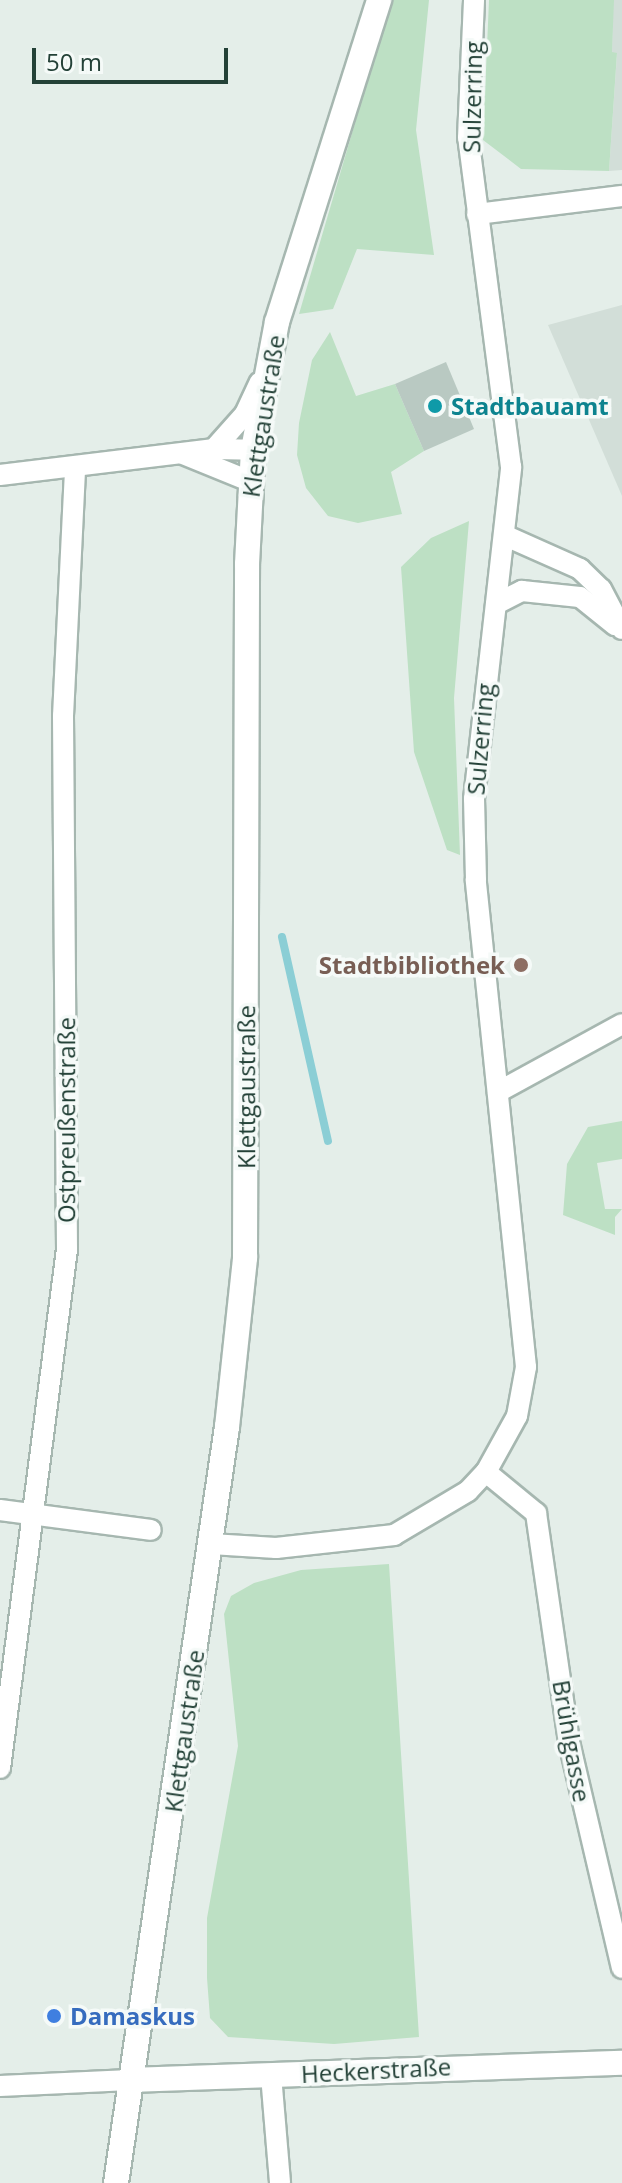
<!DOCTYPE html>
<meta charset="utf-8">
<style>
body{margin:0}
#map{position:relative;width:622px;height:2183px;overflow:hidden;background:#e4eee9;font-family:"Open Sans",sans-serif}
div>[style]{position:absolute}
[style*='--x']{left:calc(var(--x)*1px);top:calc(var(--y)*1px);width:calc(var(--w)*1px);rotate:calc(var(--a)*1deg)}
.built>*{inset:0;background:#d2ded8}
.green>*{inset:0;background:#bde0c4}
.stream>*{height:8px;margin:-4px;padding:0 4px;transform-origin:4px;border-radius:4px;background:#8bced5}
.building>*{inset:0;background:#b9c9c2}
.roads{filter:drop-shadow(2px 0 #a6b7b0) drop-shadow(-2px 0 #a6b7b0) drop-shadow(0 2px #a6b7b0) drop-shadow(0 -2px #a6b7b0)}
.street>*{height:20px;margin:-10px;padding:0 10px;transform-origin:10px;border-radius:10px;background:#fff}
.secondary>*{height:24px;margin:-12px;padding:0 12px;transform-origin:12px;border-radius:12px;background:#fff}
.dots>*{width:22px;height:22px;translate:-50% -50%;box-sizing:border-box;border:4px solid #f5faf8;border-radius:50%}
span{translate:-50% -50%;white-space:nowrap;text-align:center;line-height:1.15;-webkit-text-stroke:7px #f5faf8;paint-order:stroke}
.street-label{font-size:24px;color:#234137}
.culture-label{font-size:24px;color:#0d838f;font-weight:700}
.left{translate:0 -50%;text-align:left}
.education-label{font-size:24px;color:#785e54;font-weight:700}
.right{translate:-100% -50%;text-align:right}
.shop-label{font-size:24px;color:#366cbe;font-weight:700}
.scale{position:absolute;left:32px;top:48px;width:196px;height:36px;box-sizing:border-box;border:4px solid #234137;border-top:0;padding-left:10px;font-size:24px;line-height:28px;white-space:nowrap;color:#234137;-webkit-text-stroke:6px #f5faf8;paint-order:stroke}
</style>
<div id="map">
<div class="built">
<div style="clip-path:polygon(613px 0,622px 0,622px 170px,609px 171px,617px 54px,612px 53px)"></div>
<div style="clip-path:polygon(622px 305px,622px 496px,548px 325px)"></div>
</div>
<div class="green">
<div style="clip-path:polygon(391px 0,429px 0,416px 130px,434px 255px,357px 249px,333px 309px,299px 314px)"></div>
<div style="clip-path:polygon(489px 0,614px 0,612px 52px,617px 53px,609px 171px,521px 169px,483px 140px)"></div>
<div style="clip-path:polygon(330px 332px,356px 396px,395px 384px,424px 451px,391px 472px,402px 514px,358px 523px,328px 516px,306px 488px,297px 455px,299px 423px,312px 360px)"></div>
<div style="clip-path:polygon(469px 521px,454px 698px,460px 855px,447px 850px,414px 752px,401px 567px,431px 538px)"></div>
<div style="clip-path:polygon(622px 1121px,622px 1159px,597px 1163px,605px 1209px,622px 1209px,615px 1217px,615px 1235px,563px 1215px,567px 1164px,588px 1127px)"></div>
<div style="clip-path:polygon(389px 1564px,419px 2037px,334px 2044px,228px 2037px,210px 2018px,207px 1978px,207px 1918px,238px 1746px,224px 1614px,231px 1596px,254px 1583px,301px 1570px)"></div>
</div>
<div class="stream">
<div style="--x:282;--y:937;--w:209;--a:77.3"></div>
</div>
<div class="building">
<div style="clip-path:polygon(446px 362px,474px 429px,424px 451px,395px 384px)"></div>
</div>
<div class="roads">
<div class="street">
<div style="--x:477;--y:214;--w:146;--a:-7.1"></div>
<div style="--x:214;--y:449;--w:47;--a:-48.5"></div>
<div style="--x:245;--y:414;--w:35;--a:-65"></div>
<div style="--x:183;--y:454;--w:71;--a:22.2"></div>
<div style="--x:0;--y:475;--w:216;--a:-6.9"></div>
<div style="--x:214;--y:449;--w:39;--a:1"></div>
<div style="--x:506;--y:536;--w:81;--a:24"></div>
<div style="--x:580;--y:569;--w:29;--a:44"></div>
<div style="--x:601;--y:589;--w:45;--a:62.3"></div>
<div style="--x:496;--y:604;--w:29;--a:-27"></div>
<div style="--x:522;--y:591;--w:58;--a:5.9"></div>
<div style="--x:580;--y:597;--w:45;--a:38.7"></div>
<div style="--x:498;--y:1092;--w:141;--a:-28.7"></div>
<div style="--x:486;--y:1472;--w:65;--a:39.4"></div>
<div style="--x:536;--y:1513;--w:231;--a:81.8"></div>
<div style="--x:569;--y:1742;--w:232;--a:76.8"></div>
<div style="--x:0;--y:1510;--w:152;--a:7.5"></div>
<div style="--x:211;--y:1544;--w:65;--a:3.5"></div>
<div style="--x:276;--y:1548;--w:119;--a:-6.3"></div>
<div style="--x:394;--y:1535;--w:86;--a:-30.7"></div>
<div style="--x:468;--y:1491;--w:26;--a:-47"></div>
<div style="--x:486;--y:1472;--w:64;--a:-61"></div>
<div style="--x:517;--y:1416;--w:50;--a:-79.6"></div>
<div style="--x:526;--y:1367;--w:490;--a:-95.9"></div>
<div style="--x:476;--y:880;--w:81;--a:-91.4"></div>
<div style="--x:474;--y:799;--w:334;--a:-83.6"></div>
<div style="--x:511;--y:467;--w:332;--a:-97.4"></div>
<div style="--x:468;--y:138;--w:138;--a:-87.5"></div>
<div style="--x:0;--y:1768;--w:523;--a:-82.64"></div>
<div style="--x:67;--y:1249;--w:533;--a:-90.43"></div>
<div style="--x:63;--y:716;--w:247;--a:-87.2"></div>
<div style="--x:271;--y:2075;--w:108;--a:85.2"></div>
<div style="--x:0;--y:2086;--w:130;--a:-2.6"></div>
</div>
<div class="secondary">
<div style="--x:130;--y:2080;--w:492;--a:-2"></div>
<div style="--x:116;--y:2183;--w:764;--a:-81.65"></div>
<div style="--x:227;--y:1427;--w:170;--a:-83.9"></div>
<div style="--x:245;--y:1258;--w:694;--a:-89.83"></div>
<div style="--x:247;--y:564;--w:114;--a:-87"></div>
<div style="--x:253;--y:450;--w:130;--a:-79.4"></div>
<div style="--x:277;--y:322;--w:338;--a:-72.4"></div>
</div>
</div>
<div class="dots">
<div style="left:435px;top:406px;background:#0f9aa8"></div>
<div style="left:521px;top:965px;background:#8d6e63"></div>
<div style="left:54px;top:2016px;background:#3f7fe0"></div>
</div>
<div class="street-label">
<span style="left:472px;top:97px;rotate:-89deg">Sulzerring</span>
<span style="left:263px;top:416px;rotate:-81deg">Klettgaustraße</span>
<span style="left:480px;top:739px;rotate:-85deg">Sulzerring</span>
<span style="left:246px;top:1087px;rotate:-90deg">Klettgaustraße</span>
<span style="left:66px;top:1120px;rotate:-90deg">Ostpreußenstraße</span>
<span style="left:184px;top:1731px;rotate:-82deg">Klettgaustraße</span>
<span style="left:572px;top:1741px;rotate:80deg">Brühlgasse</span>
<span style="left:376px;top:2070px;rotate:-3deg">Heckerstraße</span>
</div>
<div class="culture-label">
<span class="left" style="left:451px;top:406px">Stadtbauamt</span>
</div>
<div class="education-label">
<span class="right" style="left:505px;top:965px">Stadtbibliothek</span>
</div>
<div class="shop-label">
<span class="left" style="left:70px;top:2016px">Damaskus</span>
</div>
<div class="scale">50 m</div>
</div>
